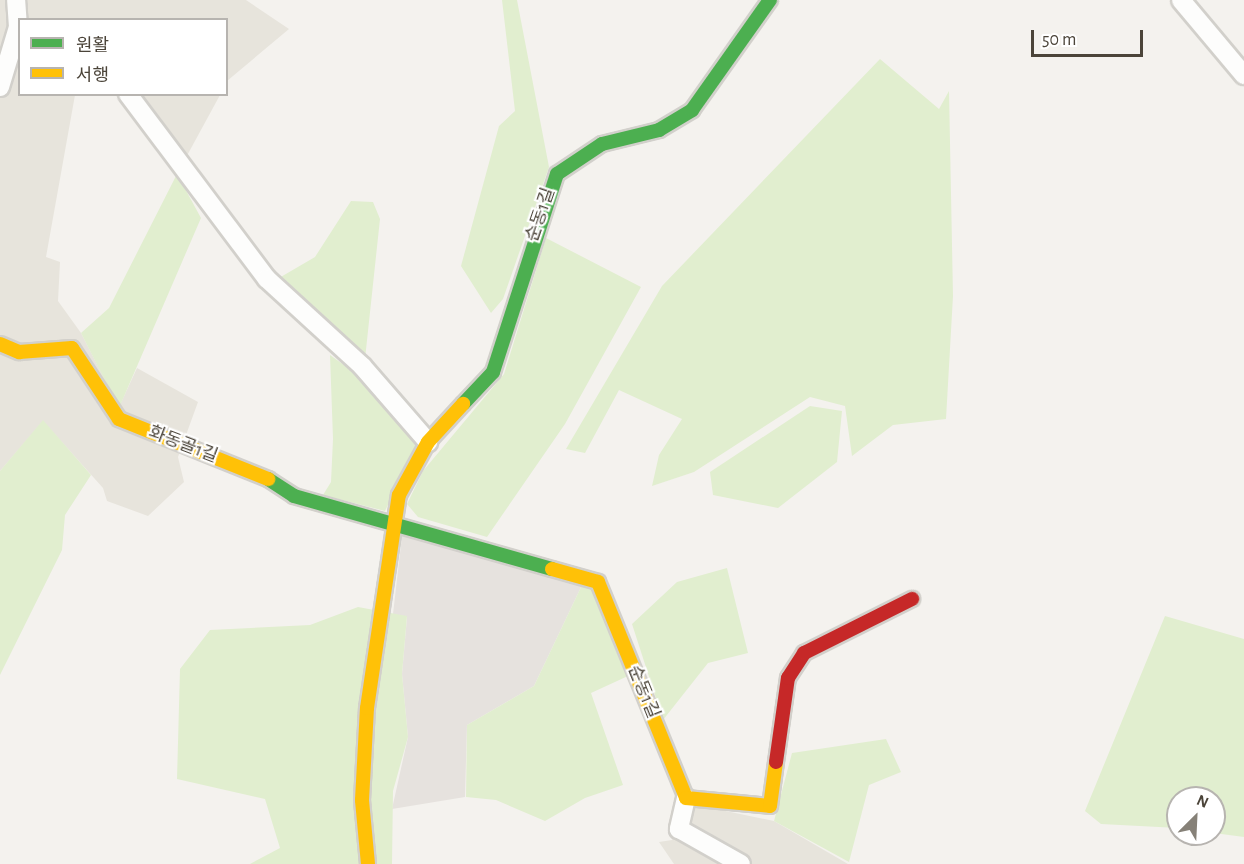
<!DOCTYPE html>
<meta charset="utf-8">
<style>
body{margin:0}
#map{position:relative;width:1244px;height:864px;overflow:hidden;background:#f4f2ee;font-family:"Alegreya Sans","Noto Sans KR",sans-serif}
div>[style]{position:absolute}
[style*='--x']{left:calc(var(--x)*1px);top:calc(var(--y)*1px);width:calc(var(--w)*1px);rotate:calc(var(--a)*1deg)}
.residential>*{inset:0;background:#e7e4dc}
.industrial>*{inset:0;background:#e6e2de}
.green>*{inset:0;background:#e1eecf}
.roads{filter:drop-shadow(2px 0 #d2d0cb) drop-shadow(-2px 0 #d2d0cb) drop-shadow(0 2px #d2d0cb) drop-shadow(0 -2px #d2d0cb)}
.street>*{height:18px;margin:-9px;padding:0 9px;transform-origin:9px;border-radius:9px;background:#fdfdfc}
.fast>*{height:14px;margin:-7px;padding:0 7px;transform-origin:7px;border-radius:7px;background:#4caf50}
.slow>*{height:14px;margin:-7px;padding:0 7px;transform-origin:7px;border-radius:7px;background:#ffc107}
.jam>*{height:14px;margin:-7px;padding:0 7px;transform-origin:7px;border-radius:7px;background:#c62828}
span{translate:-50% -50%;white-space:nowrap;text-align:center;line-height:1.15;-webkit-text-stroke:4.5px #fff;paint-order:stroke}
.street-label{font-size:18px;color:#4b4439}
.legend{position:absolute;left:18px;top:18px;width:210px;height:78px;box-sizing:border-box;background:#fff;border:2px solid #b7b4b0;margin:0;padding:8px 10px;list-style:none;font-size:18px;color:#4b4439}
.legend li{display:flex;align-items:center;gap:12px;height:30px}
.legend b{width:30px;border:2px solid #b7b4b0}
.north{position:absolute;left:1166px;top:786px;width:60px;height:60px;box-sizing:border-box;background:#fff;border:2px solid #b7b4b0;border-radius:50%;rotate:24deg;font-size:16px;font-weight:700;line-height:24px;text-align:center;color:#4b4439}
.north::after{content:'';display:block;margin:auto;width:21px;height:27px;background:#868178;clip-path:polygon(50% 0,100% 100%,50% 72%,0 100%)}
.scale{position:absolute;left:1031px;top:30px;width:112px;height:27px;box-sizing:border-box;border:3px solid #4b4439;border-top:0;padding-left:8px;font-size:18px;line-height:21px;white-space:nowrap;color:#4b4439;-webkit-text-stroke:4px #fff;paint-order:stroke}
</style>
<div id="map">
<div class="residential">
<div style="clip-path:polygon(0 0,246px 0,289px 29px,227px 81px,226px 20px,20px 20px,20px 94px,75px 95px,46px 257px,60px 262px,58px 301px,81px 333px,119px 407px,137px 368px,198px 402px,178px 457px,184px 482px,148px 516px,107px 501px,103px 488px,43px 421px,0 471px)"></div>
<div style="clip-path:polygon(116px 95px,220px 95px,177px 174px)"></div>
<div style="clip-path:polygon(692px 804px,774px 821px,848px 864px,674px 864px,659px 842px,672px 840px)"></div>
</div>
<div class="industrial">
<div style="clip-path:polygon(402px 536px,582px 585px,534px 686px,467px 725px,465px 797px,392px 809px,408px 737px,402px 674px,407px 617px,393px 614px)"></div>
</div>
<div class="green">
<div style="clip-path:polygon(502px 0,517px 0,549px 167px,503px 299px,491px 313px,461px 266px,499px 126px,515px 111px)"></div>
<div style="clip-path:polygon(880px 59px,939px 109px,949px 91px,953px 296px,946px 419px,893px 425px,852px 456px,845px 406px,810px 397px,694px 472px,652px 486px,659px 455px,682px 419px,619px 390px,585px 453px,566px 449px,662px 286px)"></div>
<div style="clip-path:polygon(177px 174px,201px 218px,119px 408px,81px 333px,109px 308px)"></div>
<div style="clip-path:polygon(351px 201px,373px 202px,380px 219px,365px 359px,279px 278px,315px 257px)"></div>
<div style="clip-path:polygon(546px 238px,641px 287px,565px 424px,487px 537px,418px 517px,407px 504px,423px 471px,504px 374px)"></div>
<div style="clip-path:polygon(330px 355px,358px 375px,418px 443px,385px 511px,323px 495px,331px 482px,333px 439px)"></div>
<div style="clip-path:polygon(810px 406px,842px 411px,837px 462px,778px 508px,713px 495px,710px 472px)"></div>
<div style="clip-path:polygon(43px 420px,91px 475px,65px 515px,62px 550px,0 675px,0 471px)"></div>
<div style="clip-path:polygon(727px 568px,748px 653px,708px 663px,663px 720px,632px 624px,677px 582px)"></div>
<div style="clip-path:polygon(582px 585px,593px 586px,628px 676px,591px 693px,623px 785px,585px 798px,545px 821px,496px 800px,466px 797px,467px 725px,534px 686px)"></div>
<div style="clip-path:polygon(358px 607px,407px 616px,402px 674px,408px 737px,393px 791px,392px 864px,250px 864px,280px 848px,265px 799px,177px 779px,180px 669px,210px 630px,310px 625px)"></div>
<div style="clip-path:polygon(1165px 616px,1244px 639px,1244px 837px,1214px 833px,1214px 798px,1178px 798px,1178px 828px,1101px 824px,1085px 811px)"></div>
<div style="clip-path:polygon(886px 739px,901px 772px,869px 785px,849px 862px,774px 821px,792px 753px)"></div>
</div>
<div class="roads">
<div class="street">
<div style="--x:1181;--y:0;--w:98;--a:50"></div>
<div style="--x:0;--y:87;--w:63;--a:-73.3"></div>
<div style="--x:18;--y:27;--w:27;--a:-94"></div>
<div style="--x:128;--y:94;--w:231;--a:53.1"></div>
<div style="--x:267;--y:279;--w:129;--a:42.5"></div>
<div style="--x:362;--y:366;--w:101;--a:49"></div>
<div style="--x:686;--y:798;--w:32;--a:103"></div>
<div style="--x:679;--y:829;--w:71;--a:29.4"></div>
</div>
<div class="fast">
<div style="--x:463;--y:404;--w:44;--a:-46.8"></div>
<div style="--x:493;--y:372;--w:208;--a:-72.1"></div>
<div style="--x:557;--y:174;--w:54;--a:-33.7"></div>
<div style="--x:602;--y:144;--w:59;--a:-13.8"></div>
<div style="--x:659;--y:130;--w:39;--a:-31"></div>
<div style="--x:692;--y:110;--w:135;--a:-54.7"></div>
<div style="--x:268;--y:479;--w:31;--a:33"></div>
<div style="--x:294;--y:496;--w:268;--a:15.8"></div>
</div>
<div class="slow">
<div style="--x:0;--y:344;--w:21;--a:23"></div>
<div style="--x:19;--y:352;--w:53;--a:-4.3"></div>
<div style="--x:72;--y:348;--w:85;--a:56.5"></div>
<div style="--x:119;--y:419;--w:161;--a:21.9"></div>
<div style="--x:552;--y:569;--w:48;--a:15.8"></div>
<div style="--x:598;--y:582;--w:233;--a:67.8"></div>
<div style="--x:686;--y:798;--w:84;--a:5.4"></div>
<div style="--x:770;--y:806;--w:44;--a:-82.2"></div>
<div style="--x:368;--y:864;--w:64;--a:-95.4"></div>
<div style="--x:362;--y:800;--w:92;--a:-86.9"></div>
<div style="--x:367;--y:708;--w:215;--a:-81.5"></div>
<div style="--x:399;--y:495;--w:60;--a:-61.3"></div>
<div style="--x:428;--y:442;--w:52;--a:-47.4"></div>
</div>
<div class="jam">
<div style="--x:776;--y:762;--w:85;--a:-81.9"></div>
<div style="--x:788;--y:678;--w:30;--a:-57"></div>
<div style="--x:804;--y:653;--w:121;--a:-26.6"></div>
</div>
</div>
<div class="street-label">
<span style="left:541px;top:215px;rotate:-71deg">순동1길</span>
<span style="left:183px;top:445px;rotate:21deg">화동골1길</span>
<span style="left:643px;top:692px;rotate:68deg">순동1길</span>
</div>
<ul class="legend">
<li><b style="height:8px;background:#4caf50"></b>원활</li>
<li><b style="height:8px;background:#ffc107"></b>서행</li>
</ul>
<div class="north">N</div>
<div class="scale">50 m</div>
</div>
